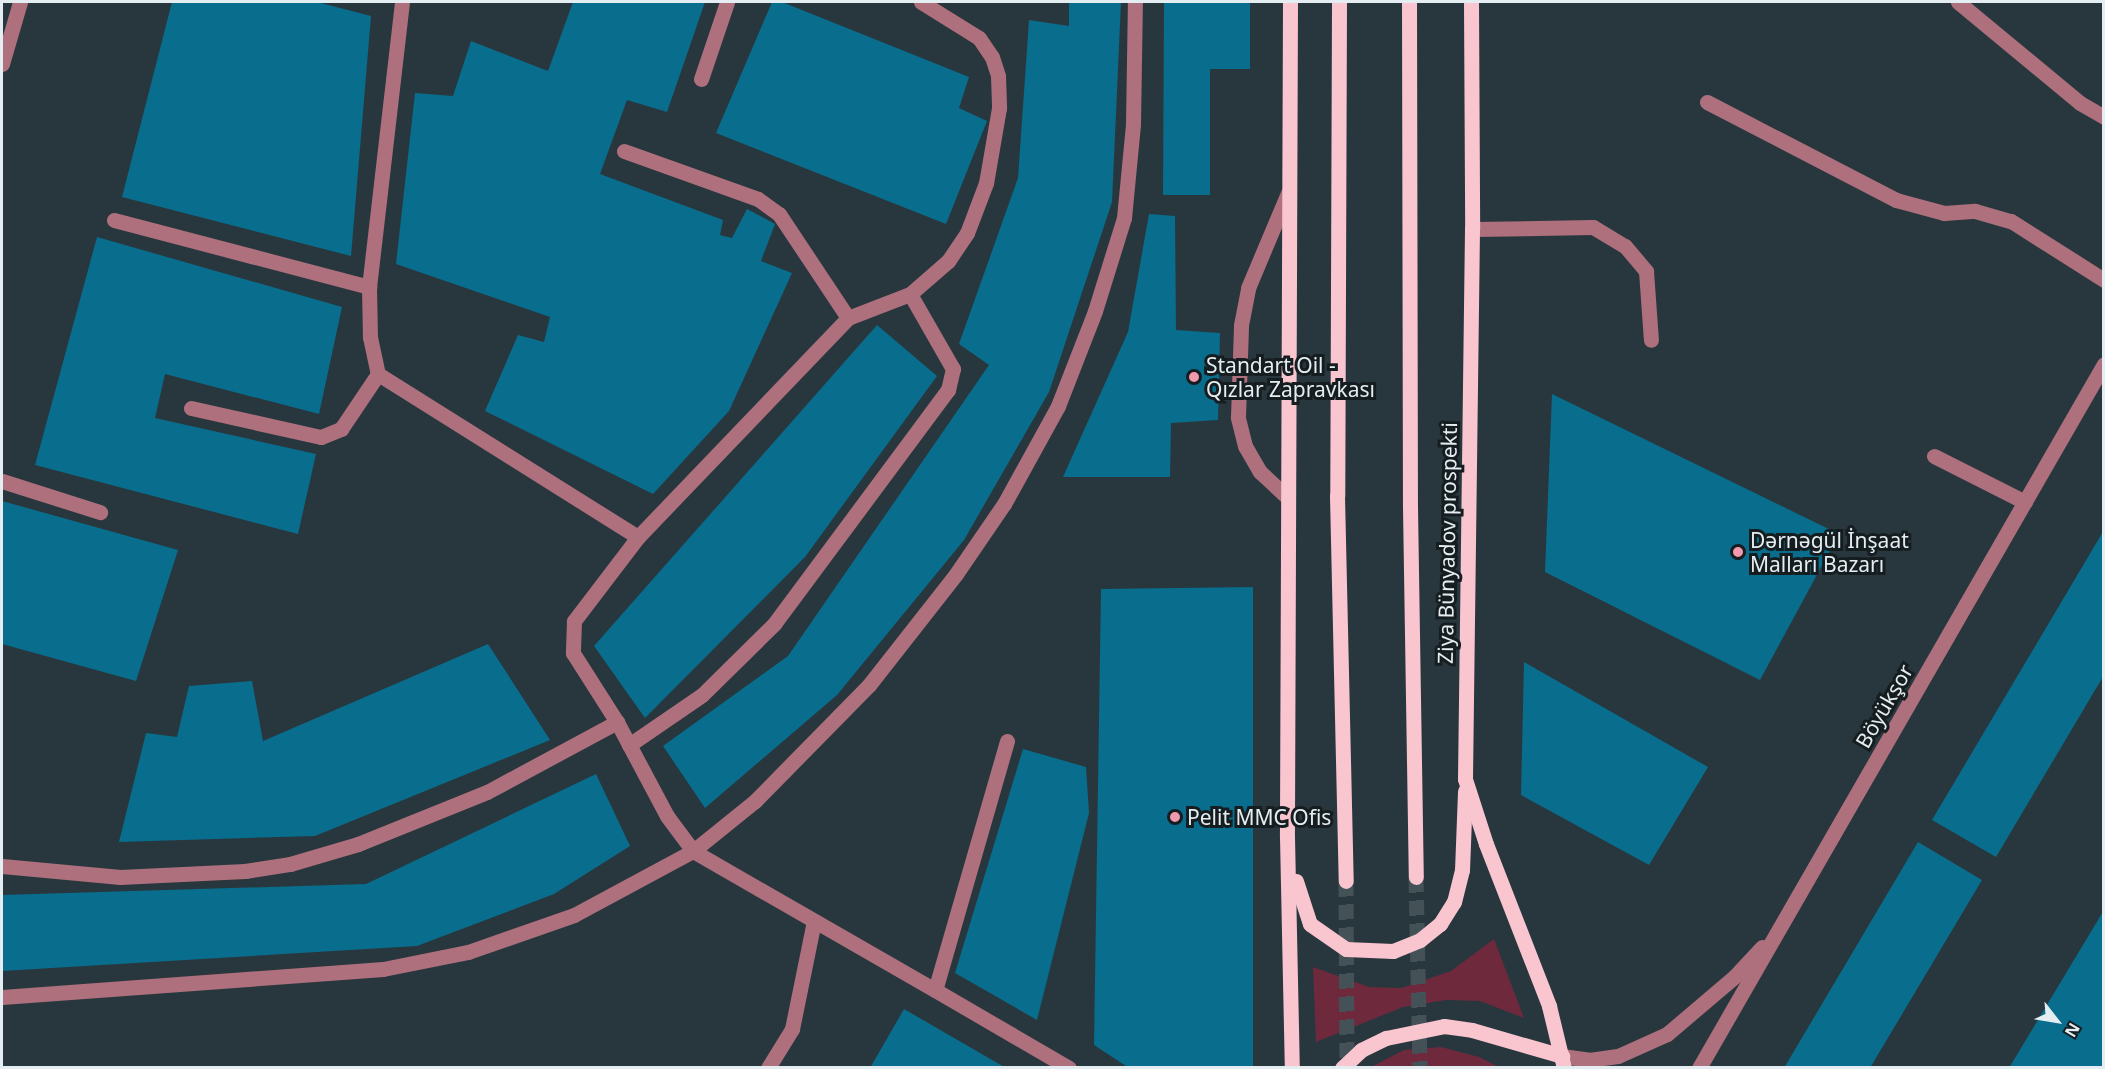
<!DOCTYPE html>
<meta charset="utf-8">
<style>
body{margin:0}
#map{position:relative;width:2105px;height:1069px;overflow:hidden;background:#28373d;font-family:"Noto Sans",sans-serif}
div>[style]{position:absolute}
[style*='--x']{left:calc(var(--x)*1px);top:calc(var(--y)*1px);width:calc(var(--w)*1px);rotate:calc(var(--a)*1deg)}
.green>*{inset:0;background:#6e293c}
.building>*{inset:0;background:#096d8d}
.major-tunnel>*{height:15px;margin-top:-7.5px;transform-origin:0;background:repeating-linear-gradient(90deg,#445258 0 15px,transparent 0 23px)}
.minor>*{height:15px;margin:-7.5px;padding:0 7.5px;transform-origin:7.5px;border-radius:7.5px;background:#ae707d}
.major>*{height:15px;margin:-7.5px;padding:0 7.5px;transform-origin:7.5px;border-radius:7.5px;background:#f9c5cf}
.dots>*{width:16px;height:16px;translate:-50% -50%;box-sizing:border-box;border:3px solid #161d20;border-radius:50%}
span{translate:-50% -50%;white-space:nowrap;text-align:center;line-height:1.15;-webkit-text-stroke:6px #161d20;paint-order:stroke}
.poi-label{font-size:21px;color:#e4edf1}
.left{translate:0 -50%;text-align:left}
.street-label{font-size:21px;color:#e4edf1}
.frame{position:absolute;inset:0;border:3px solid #e4edf1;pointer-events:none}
.north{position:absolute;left:2027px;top:991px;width:60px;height:60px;-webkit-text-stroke:4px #161d20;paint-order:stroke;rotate:121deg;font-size:16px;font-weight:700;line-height:24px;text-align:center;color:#e4edf1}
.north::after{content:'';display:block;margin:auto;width:21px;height:27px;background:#e4edf1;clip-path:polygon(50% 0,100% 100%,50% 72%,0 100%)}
</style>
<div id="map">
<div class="green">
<div style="clip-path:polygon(1494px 939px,1524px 1018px,1480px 1001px,1446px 1000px,1403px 1007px,1316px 1042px,1313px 967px,1369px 987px,1402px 988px,1451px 971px)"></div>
<div style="clip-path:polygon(1441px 1047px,1479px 1057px,1499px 1067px,1371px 1067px,1404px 1050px)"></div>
</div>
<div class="building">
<div style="clip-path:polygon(172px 2px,317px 2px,371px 16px,351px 256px,122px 197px)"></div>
<div style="clip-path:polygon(573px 2px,705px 2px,667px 112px,627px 100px,600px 174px,723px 220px,720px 235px,732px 238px,747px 209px,775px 224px,761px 261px,792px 273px,729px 411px,653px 494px,485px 411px,518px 335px,544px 342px,550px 317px,396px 264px,415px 93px,453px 96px,471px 41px,548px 71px)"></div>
<div style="clip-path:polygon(772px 2px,782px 2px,969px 77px,959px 108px,987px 121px,946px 224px,716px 133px)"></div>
<div style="clip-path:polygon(1069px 2px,1121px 2px,1112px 202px,1049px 392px,964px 540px,837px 695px,705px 808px,663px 746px,788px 656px,989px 365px,959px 344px,1018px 178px,1029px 20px,1069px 26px)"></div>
<div style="clip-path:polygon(1164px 2px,1250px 2px,1250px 69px,1210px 69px,1210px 195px,1163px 195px)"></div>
<div style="clip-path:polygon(1149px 214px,1175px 216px,1176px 330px,1220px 333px,1218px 420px,1171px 423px,1170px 477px,1063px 477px,1128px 332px)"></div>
<div style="clip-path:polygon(97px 237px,342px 307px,319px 414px,165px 374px,155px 418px,316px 454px,298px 534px,35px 465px)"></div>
<div style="clip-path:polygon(877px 325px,937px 376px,805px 557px,645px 718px,594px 646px)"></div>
<div style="clip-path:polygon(1552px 394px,1839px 534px,1760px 680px,1545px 572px)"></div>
<div style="clip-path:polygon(2px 501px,178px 550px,136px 681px,2px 644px)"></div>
<div style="clip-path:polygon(2104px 530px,2104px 675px,1996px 857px,1932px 820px)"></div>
<div style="clip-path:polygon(1253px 587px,1253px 1068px,1129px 1068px,1094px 1045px,1101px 589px)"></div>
<div style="clip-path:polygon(488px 644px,550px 740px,315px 836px,119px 842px,146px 733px,177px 737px,189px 686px,252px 681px,263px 741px)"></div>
<div style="clip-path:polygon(1524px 662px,1708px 767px,1649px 865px,1521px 795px)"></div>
<div style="clip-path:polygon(1023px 749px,1086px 767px,1089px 813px,1037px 1020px,955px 973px)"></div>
<div style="clip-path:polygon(596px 774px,630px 846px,554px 894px,417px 946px,2px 971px,2px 895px,366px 884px)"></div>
<div style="clip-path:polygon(1918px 842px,1982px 880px,1870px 1068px,1784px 1068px)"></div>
<div style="clip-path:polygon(2104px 910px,2104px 1068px,2009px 1068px)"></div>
<div style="clip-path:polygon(904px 1009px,1006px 1068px,870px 1068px)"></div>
</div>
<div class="major-tunnel">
<div style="--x:1416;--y:877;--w:191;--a:88.8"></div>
<div style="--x:1346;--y:881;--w:187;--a:89.7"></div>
</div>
<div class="minor">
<div style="--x:402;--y:2;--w:287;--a:96.6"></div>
<div style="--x:369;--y:287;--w:50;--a:88.9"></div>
<div style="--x:370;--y:337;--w:38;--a:78"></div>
<div style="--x:378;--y:374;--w:307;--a:32.1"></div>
<div style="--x:921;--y:2;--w:68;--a:31.8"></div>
<div style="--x:979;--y:38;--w:23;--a:56"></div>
<div style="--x:992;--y:57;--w:20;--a:72"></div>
<div style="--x:998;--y:76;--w:32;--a:88"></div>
<div style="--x:999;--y:108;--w:76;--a:99.8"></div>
<div style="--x:986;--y:183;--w:53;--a:110.8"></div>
<div style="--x:967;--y:233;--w:34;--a:124"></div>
<div style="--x:948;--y:261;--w:50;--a:139"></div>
<div style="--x:910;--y:294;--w:66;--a:158.8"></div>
<div style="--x:848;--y:318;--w:303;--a:133.8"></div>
<div style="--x:638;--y:537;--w:106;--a:127.3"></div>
<div style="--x:574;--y:621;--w:32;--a:92"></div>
<div style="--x:573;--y:653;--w:82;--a:57.5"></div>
<div style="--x:617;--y:722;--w:106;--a:62"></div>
<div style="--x:667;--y:816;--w:44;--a:53.4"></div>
<div style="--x:693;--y:851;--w:279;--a:29.9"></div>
<div style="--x:1958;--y:2;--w:158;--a:39.6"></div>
<div style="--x:2080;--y:103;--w:28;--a:30"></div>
<div style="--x:2;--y:64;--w:65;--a:-73.8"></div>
<div style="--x:701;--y:79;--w:81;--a:-71.3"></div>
<div style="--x:1707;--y:102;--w:213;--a:27.4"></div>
<div style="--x:1896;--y:200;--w:50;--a:15.2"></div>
<div style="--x:1944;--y:213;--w:31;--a:-4"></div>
<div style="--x:1975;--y:211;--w:37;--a:16"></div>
<div style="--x:2011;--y:221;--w:110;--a:32.4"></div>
<div style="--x:624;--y:151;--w:142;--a:19.7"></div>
<div style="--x:758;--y:199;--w:26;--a:36"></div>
<div style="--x:779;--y:214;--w:125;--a:56.4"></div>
<div style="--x:114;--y:220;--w:264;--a:14.7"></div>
<div style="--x:1472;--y:229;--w:121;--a:-0.9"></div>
<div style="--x:1593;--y:227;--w:37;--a:31"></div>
<div style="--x:1625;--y:246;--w:33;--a:50"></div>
<div style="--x:1646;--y:271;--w:69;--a:85.9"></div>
<div style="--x:191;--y:408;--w:133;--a:12.6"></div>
<div style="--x:321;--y:437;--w:22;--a:-22"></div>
<div style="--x:341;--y:429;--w:66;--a:-56.1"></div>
<div style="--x:1934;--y:456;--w:102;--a:26.8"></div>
<div style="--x:2;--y:481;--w:103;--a:17.6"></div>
<div style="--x:1287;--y:497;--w:37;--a:-137"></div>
<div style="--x:1260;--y:472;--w:30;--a:-120"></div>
<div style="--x:1245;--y:446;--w:30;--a:-104"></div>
<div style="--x:1238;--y:417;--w:92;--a:-88.1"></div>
<div style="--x:1241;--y:325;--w:38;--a:-79"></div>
<div style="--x:1248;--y:288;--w:103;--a:-67.2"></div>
<div style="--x:1007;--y:741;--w:259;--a:106.1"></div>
<div style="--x:935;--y:990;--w:155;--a:30.2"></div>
<div style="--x:629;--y:745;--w:88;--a:-34.4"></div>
<div style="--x:702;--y:695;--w:101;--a:-44.6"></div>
<div style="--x:774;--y:624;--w:292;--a:-53.4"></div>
<div style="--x:948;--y:390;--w:22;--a:-77"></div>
<div style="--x:953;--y:369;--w:86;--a:-119.8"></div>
<div style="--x:2;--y:866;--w:119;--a:5.3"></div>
<div style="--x:120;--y:877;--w:125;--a:-2.7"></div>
<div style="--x:245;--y:871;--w:46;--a:-8.8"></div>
<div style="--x:290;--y:864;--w:71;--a:-16.4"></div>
<div style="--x:358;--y:844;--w:139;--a:-22"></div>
<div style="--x:487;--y:792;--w:148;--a:-28.3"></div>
<div style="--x:2;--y:997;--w:382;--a:-4.2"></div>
<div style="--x:383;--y:969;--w:87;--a:-11.3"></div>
<div style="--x:468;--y:952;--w:112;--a:-19.2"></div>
<div style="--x:574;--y:915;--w:135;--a:-28.3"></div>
<div style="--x:693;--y:851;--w:80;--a:-38.9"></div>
<div style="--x:755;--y:801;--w:163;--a:-45.5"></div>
<div style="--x:869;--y:685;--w:141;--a:-51.9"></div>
<div style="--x:956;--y:574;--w:85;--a:-55.6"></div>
<div style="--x:1004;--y:504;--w:112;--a:-61.1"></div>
<div style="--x:1058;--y:406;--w:102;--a:-68.7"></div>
<div style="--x:1095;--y:311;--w:97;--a:-72.7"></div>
<div style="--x:1124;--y:218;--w:94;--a:-84.5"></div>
<div style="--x:1133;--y:124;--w:122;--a:-89.1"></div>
<div style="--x:1562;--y:1056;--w:27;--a:8"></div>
<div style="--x:1589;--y:1060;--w:29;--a:-8"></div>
<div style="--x:1618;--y:1056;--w:54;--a:-24.2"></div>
<div style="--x:1667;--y:1034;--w:88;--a:-40.4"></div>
<div style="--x:1734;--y:977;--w:41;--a:-47"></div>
<div style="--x:768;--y:1068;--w:46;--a:-58.4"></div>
<div style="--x:792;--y:1029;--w:110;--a:-78.5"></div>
<div style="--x:1699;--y:1068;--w:812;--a:-60.09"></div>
</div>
<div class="major">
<div style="--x:1290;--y:2;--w:835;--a:90.21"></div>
<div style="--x:1287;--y:837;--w:231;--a:88.8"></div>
<div style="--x:1339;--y:2;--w:494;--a:90.2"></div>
<div style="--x:1337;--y:496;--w:385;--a:88.7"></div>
<div style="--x:1409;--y:2;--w:505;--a:89.89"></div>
<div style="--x:1410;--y:507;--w:370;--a:89.1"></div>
<div style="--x:1471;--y:2;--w:227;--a:89.7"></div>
<div style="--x:1472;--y:229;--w:550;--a:90.73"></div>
<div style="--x:1465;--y:779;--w:68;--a:72.1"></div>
<div style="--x:1486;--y:844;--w:174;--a:68.7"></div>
<div style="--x:1549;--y:1006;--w:64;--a:76.4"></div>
<div style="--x:1296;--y:881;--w:45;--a:72"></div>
<div style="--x:1310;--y:924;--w:44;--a:34.8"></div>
<div style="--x:1346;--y:949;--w:47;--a:2.4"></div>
<div style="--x:1393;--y:951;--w:29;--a:-22"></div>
<div style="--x:1420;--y:940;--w:26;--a:-39"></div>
<div style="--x:1440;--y:924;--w:26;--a:-58"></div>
<div style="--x:1454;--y:902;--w:33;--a:-76"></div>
<div style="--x:1462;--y:870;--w:79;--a:-87.8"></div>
<div style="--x:1342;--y:1068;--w:26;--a:-43"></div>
<div style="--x:1361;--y:1050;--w:28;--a:-26"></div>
<div style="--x:1386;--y:1038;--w:59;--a:-11.7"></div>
<div style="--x:1444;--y:1026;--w:28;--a:8"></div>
<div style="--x:1472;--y:1030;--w:94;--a:16.1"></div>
</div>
<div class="dots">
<div style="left:1194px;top:377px;background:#f29aad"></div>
<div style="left:1738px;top:552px;background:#f29aad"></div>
<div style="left:1175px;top:817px;background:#f29aad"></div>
</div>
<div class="poi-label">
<span class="left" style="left:1206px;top:377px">Standart Oil -<br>Qızlar Zapravkası</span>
<span class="left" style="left:1750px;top:552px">Dərnəgül İnşaat<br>Malları Bazarı</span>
<span class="left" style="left:1187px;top:817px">Pelit MMC Ofis</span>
</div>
<div class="street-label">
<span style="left:1447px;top:543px;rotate:-89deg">Ziya Bünyadov prospekti</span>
<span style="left:1884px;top:706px;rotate:-60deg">Böyükşor</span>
</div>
<div class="frame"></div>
<div class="north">N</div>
</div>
